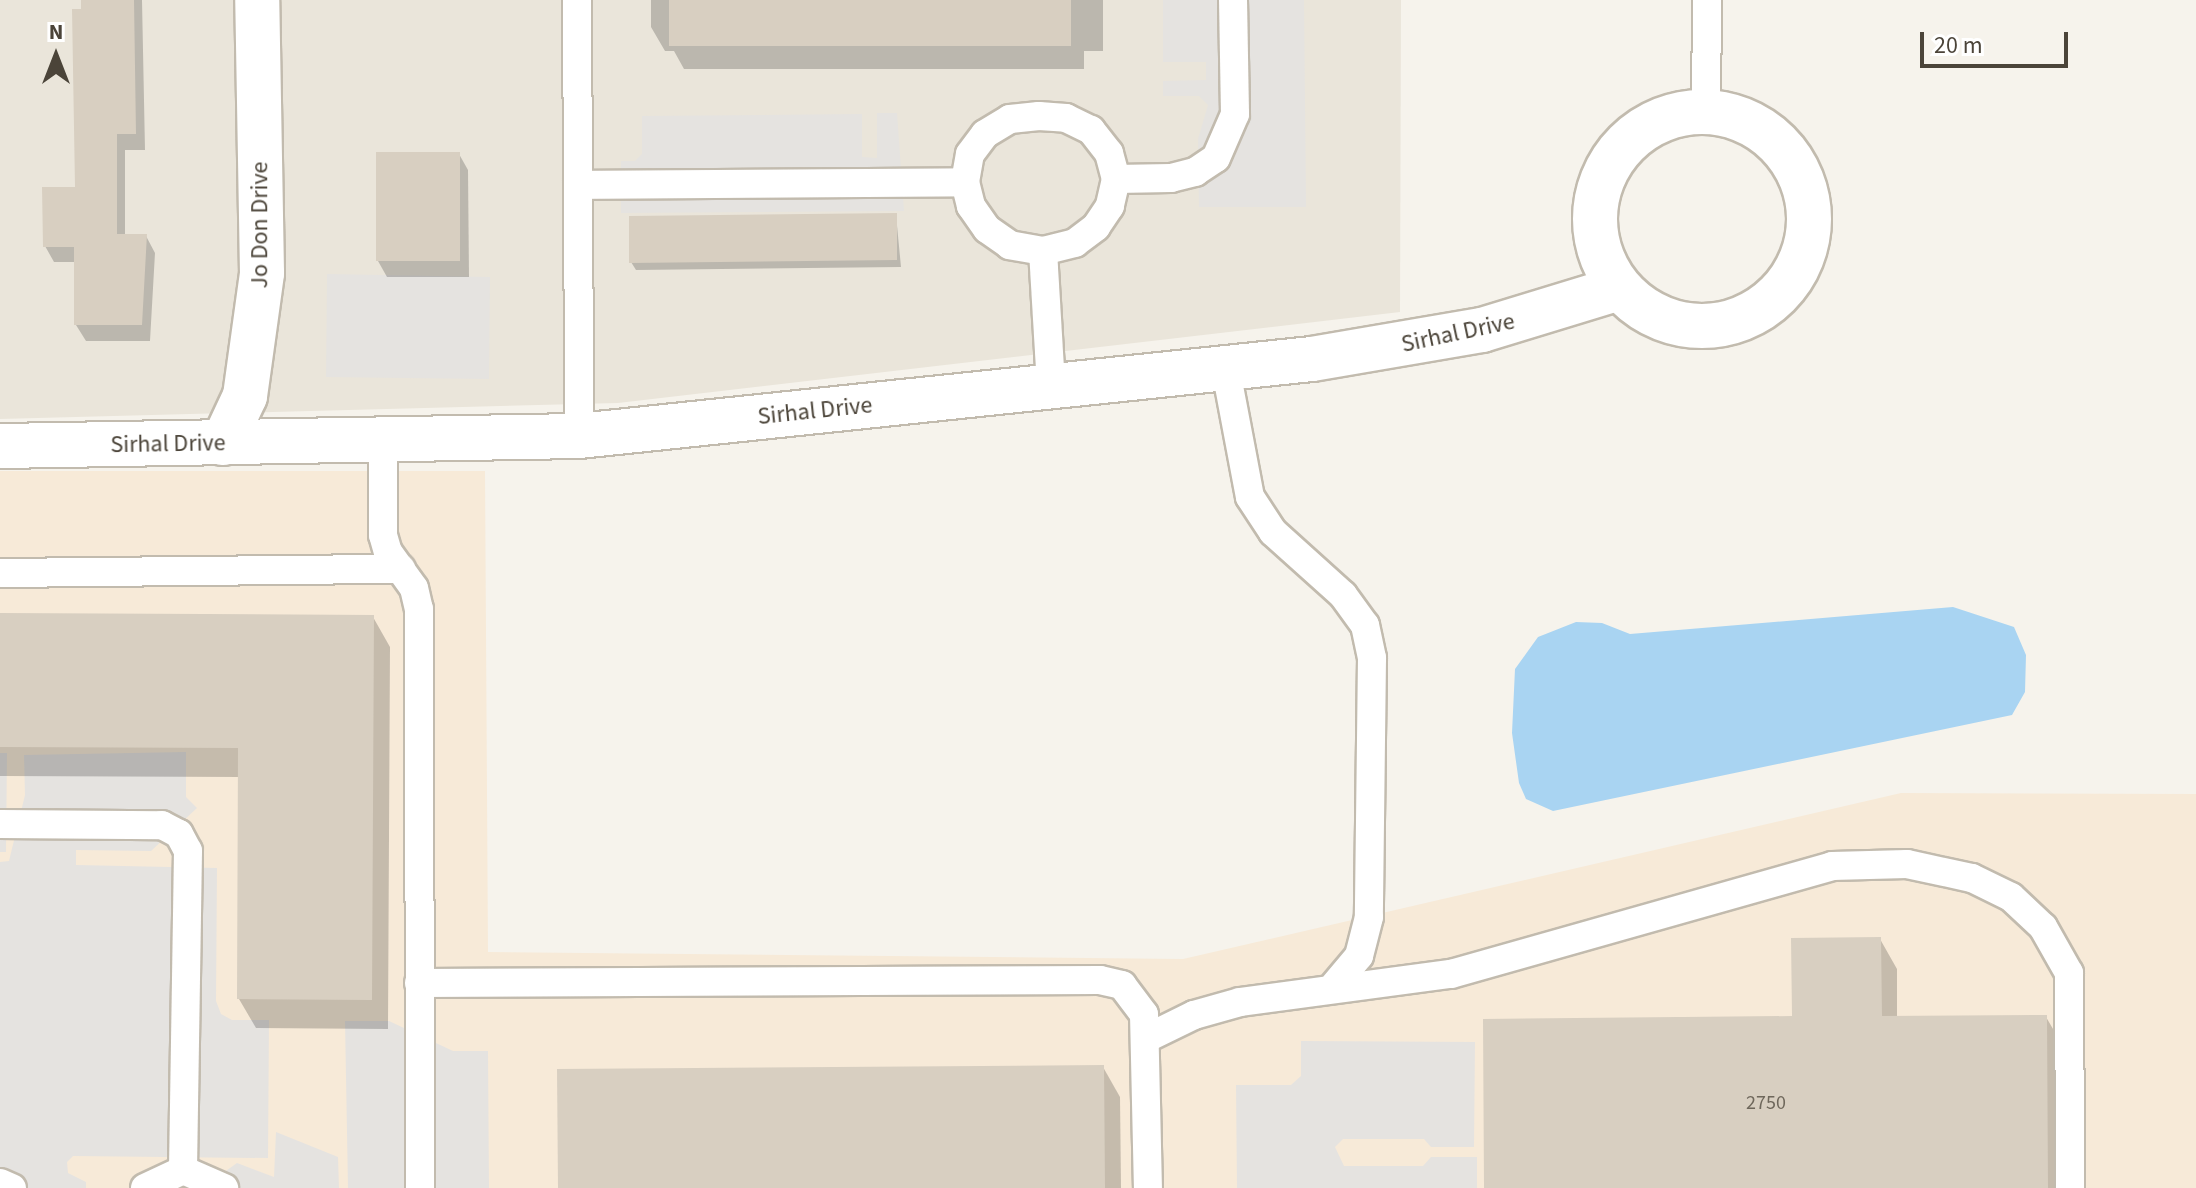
<!DOCTYPE html>
<style>
body{margin:0}
#map{position:relative;width:2196px;height:1188px;overflow:hidden;background:#f6f3ec;font-family:"Source Sans 3",sans-serif}
div>[style]{position:absolute}
[style*='--x']{left:calc(var(--x)*1px);top:calc(var(--y)*1px);width:calc(var(--w)*1px);rotate:calc(var(--a)*1deg)}
.residential>*{inset:0;background:#eae5da}
.commercial>*{inset:0;background:#f7ead8}
.parking>*{inset:0;background:#e5e3e0}
.water>*{inset:0;background:#a9d4f2}
.shadow>*{inset:0;background:#0003}
.building>*{inset:0;background:#d8cfc1}
.roads{filter:drop-shadow(2px 0 #c2bbae) drop-shadow(-2px 0 #c2bbae) drop-shadow(0 2px #c2bbae) drop-shadow(0 -2px #c2bbae)}
.service>*{height:28px;margin:-14px;padding:0 14px;transform-origin:14px;border-radius:14px;background:#fff}
.minor>*{height:44px;margin:-22px;padding:0 22px;transform-origin:22px;border-radius:22px;background:#fff}
.minor>.ring{margin:-22px;padding:0;box-sizing:content-box;background:none;border:44px solid #fff;border-radius:50%}
span{translate:-50% -50%;white-space:nowrap;text-align:center;line-height:1.15;-webkit-text-stroke:7px #fff;paint-order:stroke}
.number-label{font-size:20px;color:#6e675b}
.number-label span{-webkit-text-stroke-width:0}
.street-label{font-size:24px;color:#4b4439}
.north{position:absolute;left:16px;top:16px;width:80px;height:80px;-webkit-text-stroke:6px #fff;paint-order:stroke;rotate:0deg;font-size:22px;font-weight:700;line-height:32px;text-align:center;color:#4b4439}
.north::after{content:'';display:block;margin:auto;width:28px;height:36px;background:#4b4439;clip-path:polygon(50% 0,100% 100%,50% 72%,0 100%)}
.scale{position:absolute;left:1920px;top:32px;width:148px;height:36px;box-sizing:border-box;border:4px solid #4b4439;border-top:0;padding-left:10px;font-size:24px;line-height:28px;white-space:nowrap;color:#4b4439;-webkit-text-stroke:6px #fff;paint-order:stroke}
</style>
<div id="map">
<div class="residential">
<div style="clip-path:polygon(0 0,1401px 0,1400px 312px,618px 403px,0 419px)"></div>
</div>
<div class="commercial">
<div style="clip-path:polygon(0 471px,485px 471px,488px 952px,1183px 959px,1901px 793px,2196px 794px,2196px 1188px,0 1188px)"></div>
</div>
<div class="parking">
<div style="clip-path:polygon(1163px 0,1304px 0,1306px 207px,1199px 207px,1198px 139px,1208px 105px,1199px 96px,1163px 96px,1163px 81px,1206px 80px,1206px 62px,1163px 62px)"></div>
<div style="clip-path:polygon(877px 113px,897px 113px,904px 211px,621px 213px,621px 161px,635px 161px,642px 154px,642px 116px,862px 114px,862px 157px,877px 158px)"></div>
<div style="clip-path:polygon(327px 274px,490px 277px,489px 379px,326px 377px)"></div>
<div style="clip-path:polygon(186px 752px,186px 797px,197px 808px,151px 851px,76px 850px,76px 865px,217px 868px,216px 1001px,221px 1014px,232px 1020px,269px 1020px,268px 1158px,73px 1156px,67px 1162px,68px 1173px,86px 1182px,86px 1188px,0 1188px,0 862px,9px 861px,25px 795px,24px 755px)"></div>
<div style="clip-path:polygon(0 753px,7px 753px,6px 852px,0 852px)"></div>
<div style="clip-path:polygon(345px 1021px,389px 1021px,453px 1051px,488px 1051px,489px 1188px,348px 1188px)"></div>
<div style="clip-path:polygon(1301px 1041px,1475px 1042px,1474px 1147px,1431px 1147px,1424px 1139px,1343px 1139px,1335px 1147px,1344px 1166px,1423px 1166px,1431px 1157px,1477px 1157px,1477px 1188px,1237px 1188px,1236px 1085px,1291px 1085px,1301px 1076px)"></div>
<div style="clip-path:polygon(276px 1132px,338px 1157px,339px 1188px,202px 1188px,237px 1163px,274px 1177px)"></div>
</div>
<div class="water">
<div style="clip-path:polygon(1953px 607px,2014px 627px,2026px 655px,2025px 692px,2012px 715px,1553px 811px,1526px 799px,1519px 783px,1512px 733px,1515px 669px,1538px 637px,1576px 622px,1602px 623px,1630px 634px)"></div>
</div>
<div class="shadow">
<div style="clip-path:polygon(83px 0,142px 0,145px 150px,125px 150px,125px 236px,146px 236px,155px 253px,150px 341px,86px 341px,76px 325px,76px 262px,54px 262px,45px 246px,77px 189px)"></div>
<div style="clip-path:polygon(651px 0,1103px 0,1103px 51px,1084px 51px,1084px 69px,684px 69px,674px 51px,665px 51px,651px 27px)"></div>
<div style="clip-path:polygon(459px 154px,468px 170px,469px 277px,387px 277px,378px 261px)"></div>
<div style="clip-path:polygon(896px 215px,901px 267px,636px 270px,631px 262px)"></div>
<div style="clip-path:polygon(0 615px,373px 617px,390px 647px,388px 1029px,256px 1028px,239px 999px,240px 777px,0 776px)"></div>
<div style="clip-path:polygon(1880px 939px,1897px 969px,1897px 1018px,2046px 1017px,2063px 1046px,2064px 1188px,1486px 1188px,1794px 1018px)"></div>
<div style="clip-path:polygon(1103px 1067px,1120px 1097px,1121px 1188px,560px 1188px)"></div>
</div>
<div class="building">
<div style="clip-path:polygon(81px 0,134px 0,136px 134px,117px 134px,117px 234px,147px 234px,142px 325px,74px 325px,74px 247px,43px 247px,42px 187px,75px 187px,72px 9px,81px 9px)"></div>
<div style="clip-path:polygon(669px 0,1071px 0,1071px 46px,669px 46px)"></div>
<div style="clip-path:polygon(376px 152px,460px 152px,460px 261px,376px 261px)"></div>
<div style="clip-path:polygon(897px 213px,897px 260px,629px 263px,629px 216px)"></div>
<div style="clip-path:polygon(0 613px,374px 615px,372px 1000px,237px 999px,238px 748px,0 747px)"></div>
<div style="clip-path:polygon(1881px 937px,1882px 1016px,2047px 1015px,2048px 1188px,1484px 1188px,1483px 1019px,1792px 1016px,1791px 938px)"></div>
<div style="clip-path:polygon(1104px 1065px,1105px 1188px,558px 1188px,557px 1069px)"></div>
</div>
<div class="roads">
<div class="service">
<div style="--x:577;--y:0;--w:436;--a:89.7"></div>
<div style="--x:1706;--y:112;--w:112;--a:-89.5"></div>
<div style="--x:1039;--y:116;--w:27;--a:4"></div>
<div style="--x:1066;--y:118;--w:28;--a:26"></div>
<div style="--x:1091;--y:130;--w:29;--a:52"></div>
<div style="--x:1109;--y:153;--w:27;--a:75"></div>
<div style="--x:1116;--y:179;--w:28;--a:103"></div>
<div style="--x:1110;--y:206;--w:25;--a:124"></div>
<div style="--x:1096;--y:227;--w:26;--a:143"></div>
<div style="--x:1075;--y:243;--w:33;--a:166"></div>
<div style="--x:1043;--y:251;--w:34;--a:-170"></div>
<div style="--x:1010;--y:245;--w:28;--a:-145"></div>
<div style="--x:987;--y:229;--w:28;--a:-125"></div>
<div style="--x:971;--y:206;--w:25;--a:-104"></div>
<div style="--x:965;--y:182;--w:28;--a:-80"></div>
<div style="--x:970;--y:154;--w:25;--a:-53"></div>
<div style="--x:985;--y:134;--w:29;--a:-31"></div>
<div style="--x:1010;--y:119;--w:29;--a:-6"></div>
<div style="--x:1116;--y:179;--w:55;--a:-1"></div>
<div style="--x:1171;--y:178;--w:25;--a:-14"></div>
<div style="--x:1195;--y:172;--w:25;--a:-34"></div>
<div style="--x:1216;--y:158;--w:48;--a:-66.6"></div>
<div style="--x:1235;--y:114;--w:114;--a:-91"></div>
<div style="--x:578;--y:185;--w:387;--a:-0.4"></div>
<div style="--x:1043;--y:251;--w:135;--a:86.6"></div>
<div style="--x:1225;--y:365;--w:134;--a:79.3"></div>
<div style="--x:1250;--y:497;--w:42;--a:56.7"></div>
<div style="--x:1273;--y:532;--w:94;--a:42"></div>
<div style="--x:1343;--y:595;--w:37;--a:54"></div>
<div style="--x:1365;--y:625;--w:34;--a:78"></div>
<div style="--x:1372;--y:658;--w:259;--a:90.7"></div>
<div style="--x:1369;--y:917;--w:40;--a:104.4"></div>
<div style="--x:1359;--y:956;--w:38;--a:130"></div>
<div style="--x:383;--y:442;--w:93;--a:90"></div>
<div style="--x:383;--y:535;--w:18;--a:74"></div>
<div style="--x:388;--y:552;--w:44;--a:54.2"></div>
<div style="--x:414;--y:588;--w:22;--a:77"></div>
<div style="--x:419;--y:609;--w:579;--a:89.9"></div>
<div style="--x:0;--y:573;--w:401;--a:-0.6"></div>
<div style="--x:0;--y:824;--w:162;--a:0.4"></div>
<div style="--x:162;--y:825;--w:19;--a:28"></div>
<div style="--x:179;--y:834;--w:19;--a:62"></div>
<div style="--x:188;--y:851;--w:319;--a:90.9"></div>
<div style="--x:419;--y:983;--w:681;--a:-0.25"></div>
<div style="--x:1100;--y:980;--w:23;--a:13"></div>
<div style="--x:1122;--y:985;--w:36;--a:53"></div>
<div style="--x:1144;--y:1014;--w:174;--a:88.7"></div>
<div style="--x:1147;--y:1038;--w:52;--a:-26.1"></div>
<div style="--x:1194;--y:1015;--w:48;--a:-15.8"></div>
<div style="--x:1240;--y:1002;--w:213;--a:-7.6"></div>
<div style="--x:1451;--y:974;--w:396;--a:-15.8"></div>
<div style="--x:1832;--y:866;--w:75;--a:-1.5"></div>
<div style="--x:1907;--y:864;--w:66;--a:12.2"></div>
<div style="--x:1972;--y:878;--w:43;--a:26"></div>
<div style="--x:2011;--y:897;--w:44;--a:43.2"></div>
<div style="--x:2043;--y:927;--w:53;--a:60.5"></div>
<div style="--x:2069;--y:973;--w:215;--a:89.7"></div>
<div style="--x:0;--y:1183;--w:13;--a:23"></div>
<div style="--x:145;--y:1188;--w:42;--a:-25.3"></div>
<div style="--x:183;--y:1170;--w:45;--a:23.7"></div>
</div>
<div class="minor">
<div class="ring" style="left:1595px;top:112px;width:170px;height:170px"></div>
<div style="--x:223;--y:443;--w:52;--a:-64.9"></div>
<div style="--x:245;--y:396;--w:124;--a:-82.1"></div>
<div style="--x:262;--y:273;--w:273;--a:-91"></div>
<div style="--x:0;--y:446;--w:579;--a:-0.99"></div>
<div style="--x:579;--y:436;--w:737;--a:-6"></div>
<div style="--x:1312;--y:359;--w:172;--a:-9.7"></div>
<div style="--x:1482;--y:330;--w:143;--a:-17"></div>
</div>
</div>
<div class="number-label">
<span style="left:1766px;top:1103px">2750</span>
</div>
<div class="street-label">
<span style="left:260px;top:225px;rotate:-90deg">Jo Don Drive</span>
<span style="left:1458px;top:333px;rotate:-12deg">Sirhal Drive</span>
<span style="left:815px;top:411px;rotate:-6deg">Sirhal Drive</span>
<span style="left:168px;top:444px;rotate:-1deg">Sirhal Drive</span>
</div>
<div class="north">N</div>
<div class="scale">20 m</div>
</div>
